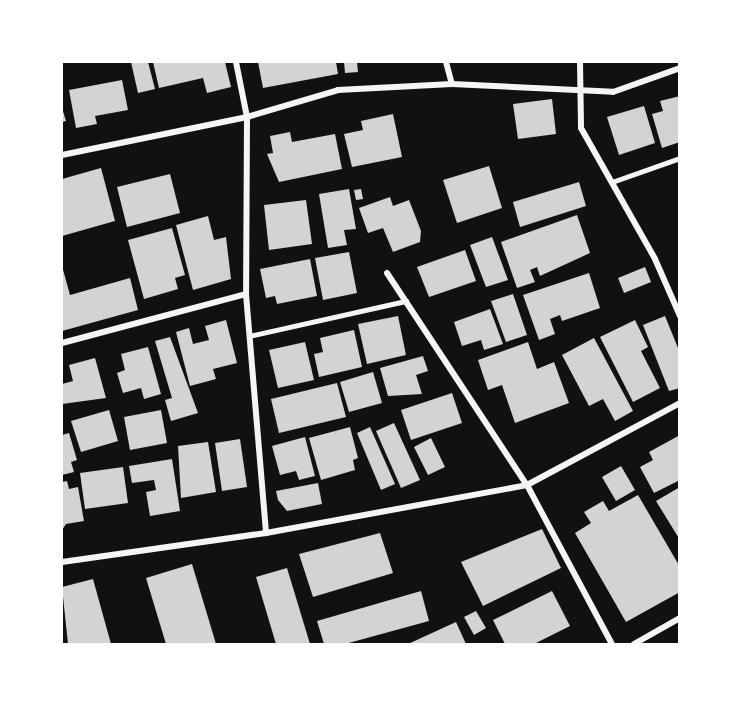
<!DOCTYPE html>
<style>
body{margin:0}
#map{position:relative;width:741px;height:706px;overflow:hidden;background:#111;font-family:"Fira Sans Condensed",sans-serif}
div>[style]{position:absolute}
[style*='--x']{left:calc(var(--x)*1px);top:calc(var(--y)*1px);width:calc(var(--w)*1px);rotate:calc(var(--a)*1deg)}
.building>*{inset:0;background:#d3d3d3}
.service>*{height:4.5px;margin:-2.25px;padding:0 2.25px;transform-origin:2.25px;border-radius:2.25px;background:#f5f5f5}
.minor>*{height:6px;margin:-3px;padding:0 3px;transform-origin:3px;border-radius:3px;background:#f5f5f5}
span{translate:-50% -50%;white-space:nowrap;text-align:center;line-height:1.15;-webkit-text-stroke:4.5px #fff;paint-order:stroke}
.frame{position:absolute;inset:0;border:63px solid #fff;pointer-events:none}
</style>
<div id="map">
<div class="building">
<div style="clip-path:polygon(131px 62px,148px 62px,155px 89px,138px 93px)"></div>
<div style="clip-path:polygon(153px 62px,225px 62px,231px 87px,207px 93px,203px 78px,159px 88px)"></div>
<div style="clip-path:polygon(258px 62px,336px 62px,338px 74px,263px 88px)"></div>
<div style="clip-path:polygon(344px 62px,357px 62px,358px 72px,345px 73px)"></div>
<div style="clip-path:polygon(122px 80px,128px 110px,95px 116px,97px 124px,76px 128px,69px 90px)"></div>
<div style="clip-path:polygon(680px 96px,680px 142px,662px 148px,652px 114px,663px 111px,660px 101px)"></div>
<div style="clip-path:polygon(552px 99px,556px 134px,518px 139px,513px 104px)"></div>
<div style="clip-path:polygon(644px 106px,655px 143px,619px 155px,607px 117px)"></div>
<div style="clip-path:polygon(62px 108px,66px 121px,62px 122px)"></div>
<div style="clip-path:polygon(393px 114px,402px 157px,352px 167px,344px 134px,363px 130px,361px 121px)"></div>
<div style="clip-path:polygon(290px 132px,292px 142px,335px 134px,342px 169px,279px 182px,267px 154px,273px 153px,270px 136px)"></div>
<div style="clip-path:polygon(489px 166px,502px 208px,457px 223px,443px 180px)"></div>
<div style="clip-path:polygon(101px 168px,115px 221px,62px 236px,62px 179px)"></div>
<div style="clip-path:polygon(170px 174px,180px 213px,127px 227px,117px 187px)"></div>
<div style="clip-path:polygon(579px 182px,586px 206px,520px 227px,513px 202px)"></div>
<div style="clip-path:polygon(349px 189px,356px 229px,344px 230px,347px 245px,328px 248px,319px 194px)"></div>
<div style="clip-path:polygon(361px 189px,363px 199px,356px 200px,354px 190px)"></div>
<div style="clip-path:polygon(390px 197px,393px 206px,409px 200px,421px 231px,420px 242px,393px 252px,383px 228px,368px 233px,359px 208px)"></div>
<div style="clip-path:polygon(306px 200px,312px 244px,269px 250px,264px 205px)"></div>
<div style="clip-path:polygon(577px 215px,590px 253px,540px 276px,537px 267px,530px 270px,535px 282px,517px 288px,501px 242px)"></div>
<div style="clip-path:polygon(208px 216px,214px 240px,226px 237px,231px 279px,193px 290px,176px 225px)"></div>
<div style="clip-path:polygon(172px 228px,185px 275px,175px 278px,178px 289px,144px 299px,128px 240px)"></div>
<div style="clip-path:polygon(492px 237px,508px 280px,486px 287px,470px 245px)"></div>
<div style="clip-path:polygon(465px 250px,476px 281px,429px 297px,417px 267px)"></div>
<div style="clip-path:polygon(349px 252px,357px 293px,323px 300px,315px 258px)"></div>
<div style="clip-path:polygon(310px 259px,317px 296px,277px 304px,275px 296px,266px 298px,260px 269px)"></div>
<div style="clip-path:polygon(62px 266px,70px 295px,130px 278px,138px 310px,62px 331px)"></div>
<div style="clip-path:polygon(645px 267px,651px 282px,624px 293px,618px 278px)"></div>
<div style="clip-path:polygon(589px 273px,600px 308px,562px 321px,560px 315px,550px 319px,555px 334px,539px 340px,523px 295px)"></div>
<div style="clip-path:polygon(513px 294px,527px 335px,506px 342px,491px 301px)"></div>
<div style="clip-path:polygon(490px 309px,503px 344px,484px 350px,481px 340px,462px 346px,454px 322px)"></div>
<div style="clip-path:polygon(398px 316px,406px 355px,367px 364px,358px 324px)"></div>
<div style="clip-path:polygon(665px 316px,680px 353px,680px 388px,669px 391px,643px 325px)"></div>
<div style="clip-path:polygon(226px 320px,237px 363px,213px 369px,216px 379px,190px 386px,176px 332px,189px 328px,193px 344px,209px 340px,205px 326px)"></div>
<div style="clip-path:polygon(635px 320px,648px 347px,641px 351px,660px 388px,633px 402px,600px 337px)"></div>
<div style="clip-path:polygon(354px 330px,362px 367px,319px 377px,314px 354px,323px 352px,320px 338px)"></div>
<div style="clip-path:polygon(170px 337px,198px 413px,171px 421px,165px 400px,172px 398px,155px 341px)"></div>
<div style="clip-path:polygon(594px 338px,633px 411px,615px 421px,603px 399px,589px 406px,562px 355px)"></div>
<div style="clip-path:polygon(305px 342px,314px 380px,278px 388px,269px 350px)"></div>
<div style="clip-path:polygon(528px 342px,537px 369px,554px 362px,569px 403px,515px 423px,502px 385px,488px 390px,478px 360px)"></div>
<div style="clip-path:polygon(148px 347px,161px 394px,144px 399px,141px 388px,123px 393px,117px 373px,125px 370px,121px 354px)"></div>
<div style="clip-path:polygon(423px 356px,428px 371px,416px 375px,422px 394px,388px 396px,380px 368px)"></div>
<div style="clip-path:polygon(95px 358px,106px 398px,62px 404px,62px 384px,73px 381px,69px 365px)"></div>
<div style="clip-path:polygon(373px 372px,382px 403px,349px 412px,340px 382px)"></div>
<div style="clip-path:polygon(337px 383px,346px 417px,279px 433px,271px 399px)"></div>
<div style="clip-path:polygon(452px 393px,462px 423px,411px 440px,401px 410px)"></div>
<div style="clip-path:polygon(109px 410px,118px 441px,81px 452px,71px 421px)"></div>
<div style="clip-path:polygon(161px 410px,167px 443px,130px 450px,124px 417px)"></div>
<div style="clip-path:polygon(394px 423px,420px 480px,401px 488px,376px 431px)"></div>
<div style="clip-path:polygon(350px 427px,358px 458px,353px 460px,355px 470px,321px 480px,309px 438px)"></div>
<div style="clip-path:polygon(370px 427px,395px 484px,381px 490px,357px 433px)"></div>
<div style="clip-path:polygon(69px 433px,77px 460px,71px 462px,74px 472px,62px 475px,62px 435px)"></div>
<div style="clip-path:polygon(680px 435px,680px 480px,654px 493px,640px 467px,653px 460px,649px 452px)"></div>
<div style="clip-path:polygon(305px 437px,315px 476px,299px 480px,296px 471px,280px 475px,272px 446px)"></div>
<div style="clip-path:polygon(431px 438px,445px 467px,428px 475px,414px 447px)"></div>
<div style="clip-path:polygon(240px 439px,247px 487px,222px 491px,215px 443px)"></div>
<div style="clip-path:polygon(208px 442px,216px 492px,181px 498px,178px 446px)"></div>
<div style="clip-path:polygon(172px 459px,180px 511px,150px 516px,146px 492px,156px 490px,154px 480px,132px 483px,129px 466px)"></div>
<div style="clip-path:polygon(621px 466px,635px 490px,616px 501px,602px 477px)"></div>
<div style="clip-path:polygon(123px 467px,128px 503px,85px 509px,80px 473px)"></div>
<div style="clip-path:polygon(67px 481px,69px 489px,78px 487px,84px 521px,66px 524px,62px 530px,62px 482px)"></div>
<div style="clip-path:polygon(318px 483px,322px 504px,287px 511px,278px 500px,276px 491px)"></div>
<div style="clip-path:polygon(680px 487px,680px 540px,656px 501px)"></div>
<div style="clip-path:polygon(638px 495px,680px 567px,680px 592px,626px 622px,575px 533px,591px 523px,584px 512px,603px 501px,609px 511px)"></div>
<div style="clip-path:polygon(542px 529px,561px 568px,483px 606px,461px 562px)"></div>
<div style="clip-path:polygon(380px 533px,393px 573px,313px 597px,299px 554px)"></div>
<div style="clip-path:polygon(192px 564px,216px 644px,166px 644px,146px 578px)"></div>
<div style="clip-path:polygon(287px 568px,310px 644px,276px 644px,256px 577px)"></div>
<div style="clip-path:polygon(93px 579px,111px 644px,68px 644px,62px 587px)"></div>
<div style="clip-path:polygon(421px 591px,429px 621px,345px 644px,324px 644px,317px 621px)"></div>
<div style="clip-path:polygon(552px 591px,570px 626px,534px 644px,505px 644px,493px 620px)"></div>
<div style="clip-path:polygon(476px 611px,486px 628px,474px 635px,464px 617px)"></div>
<div style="clip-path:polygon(456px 622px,466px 644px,408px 644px)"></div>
</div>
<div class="service">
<div style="--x:612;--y:182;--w:72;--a:-19.4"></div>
<div style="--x:249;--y:336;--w:161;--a:-12.6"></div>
</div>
<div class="minor">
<div style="--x:236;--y:62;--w:56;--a:78.7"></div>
<div style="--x:247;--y:117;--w:177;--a:90.3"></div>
<div style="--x:246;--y:294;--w:240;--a:85.2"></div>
<div style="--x:446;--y:62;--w:23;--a:75"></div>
<div style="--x:580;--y:62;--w:66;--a:89.1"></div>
<div style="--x:581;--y:128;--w:150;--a:60.5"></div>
<div style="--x:655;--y:259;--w:62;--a:66.3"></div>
<div style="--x:62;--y:155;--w:189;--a:-11.6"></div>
<div style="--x:247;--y:117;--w:95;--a:-16.5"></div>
<div style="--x:338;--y:90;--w:114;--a:-3"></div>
<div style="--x:452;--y:84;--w:161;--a:2.8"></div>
<div style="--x:613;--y:92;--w:71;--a:-19.7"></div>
<div style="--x:387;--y:273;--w:254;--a:56.6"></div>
<div style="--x:527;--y:485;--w:180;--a:61.9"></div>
<div style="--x:62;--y:343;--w:190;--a:-14.9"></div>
<div style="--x:62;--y:562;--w:206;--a:-8.1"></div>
<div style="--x:266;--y:533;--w:265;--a:-10.4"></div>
<div style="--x:527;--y:485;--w:174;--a:-28.2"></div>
<div style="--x:634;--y:644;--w:53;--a:-29.5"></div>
</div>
<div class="frame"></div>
</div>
